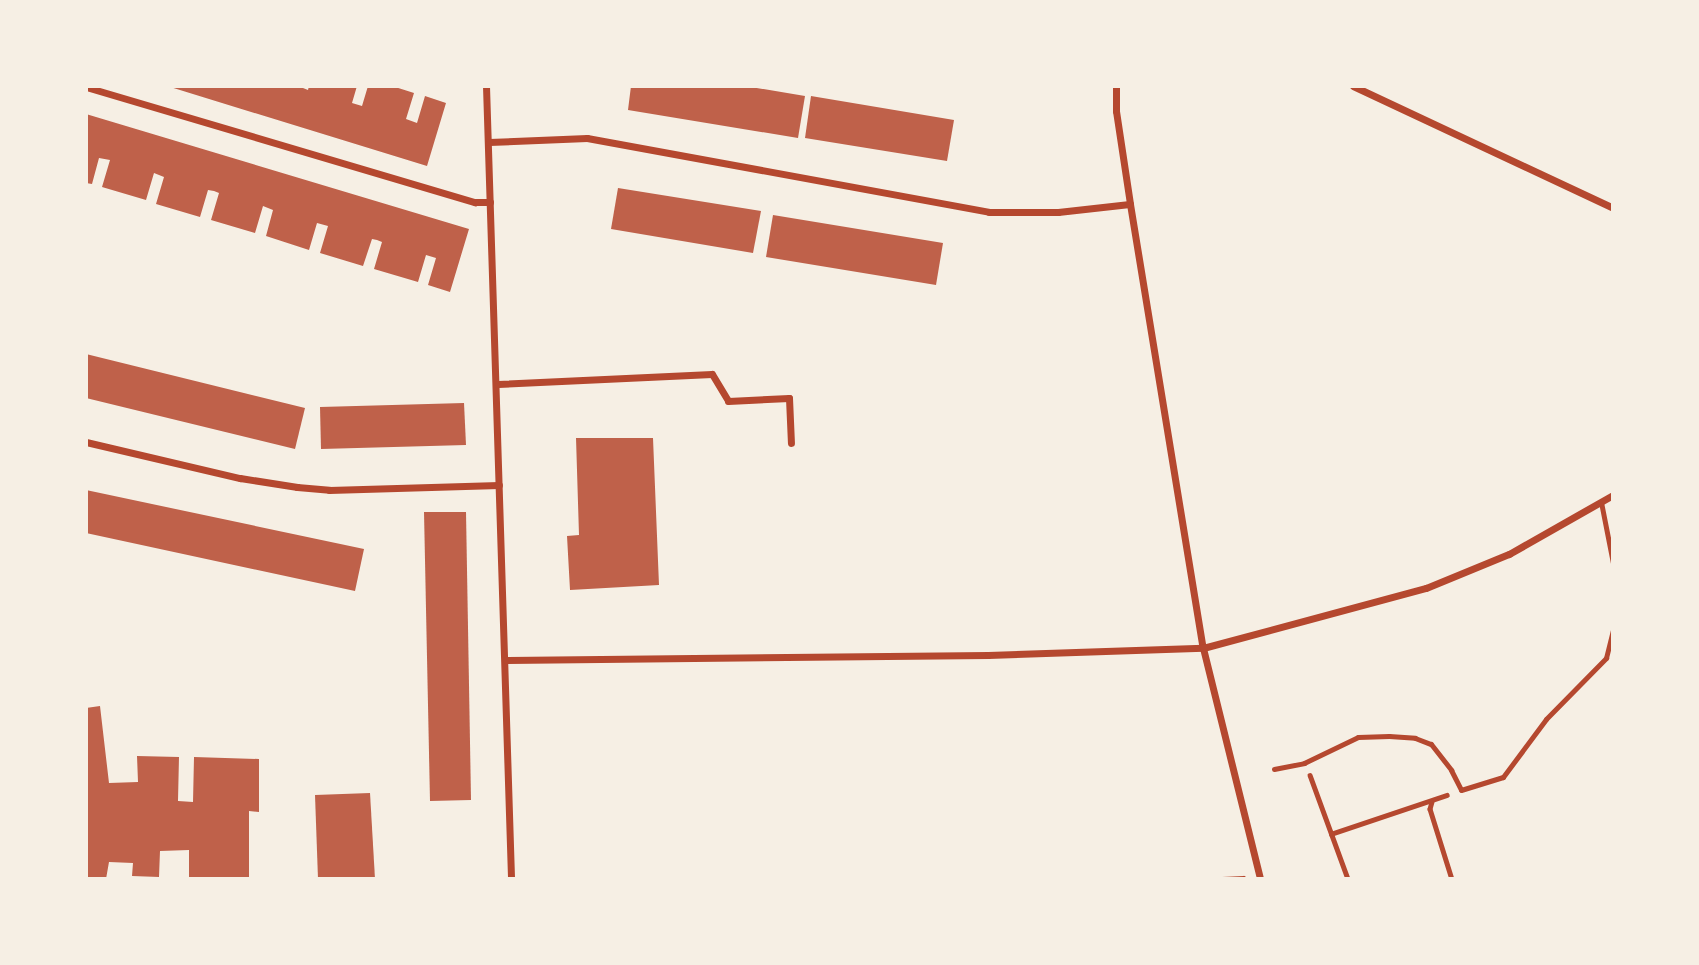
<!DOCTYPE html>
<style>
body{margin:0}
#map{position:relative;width:1699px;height:965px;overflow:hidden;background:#f6efe4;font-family:"Exo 2",sans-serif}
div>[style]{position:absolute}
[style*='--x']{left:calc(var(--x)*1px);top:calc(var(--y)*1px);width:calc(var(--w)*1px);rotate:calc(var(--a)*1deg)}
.building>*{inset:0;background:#bf614a}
.path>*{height:4.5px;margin:-2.25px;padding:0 2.25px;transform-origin:2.25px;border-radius:2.25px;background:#b5482f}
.service>*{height:5px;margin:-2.5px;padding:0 2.5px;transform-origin:2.5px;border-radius:2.5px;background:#b5482f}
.minor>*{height:7px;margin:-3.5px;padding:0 3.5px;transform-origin:3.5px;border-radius:3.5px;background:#b5482f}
span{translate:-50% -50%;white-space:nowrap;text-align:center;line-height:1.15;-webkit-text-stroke:5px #f6efe4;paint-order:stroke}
.frame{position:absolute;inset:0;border:88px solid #f6efe4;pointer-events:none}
</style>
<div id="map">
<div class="building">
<div style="clip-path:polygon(167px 86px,298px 86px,308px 90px,309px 86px,357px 86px,352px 103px,362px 106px,368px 86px,392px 86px,414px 93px,406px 119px,417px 123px,425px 96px,446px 103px,427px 166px)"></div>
<div style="clip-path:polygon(631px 86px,745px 86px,805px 96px,798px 138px,628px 110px)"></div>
<div style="clip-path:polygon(811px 96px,954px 120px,947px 161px,805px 138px)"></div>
<div style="clip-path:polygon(86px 114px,469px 229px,450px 292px,428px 285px,436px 258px,426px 255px,418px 282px,374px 269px,382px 242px,377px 240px,372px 239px,363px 266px,320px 253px,328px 226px,317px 223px,309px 250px,266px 236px,273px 210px,263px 206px,255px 233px,211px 220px,219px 193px,214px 191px,208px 190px,200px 217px,156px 204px,164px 177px,154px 173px,146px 200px,102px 187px,110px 160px,99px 158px,92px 184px,86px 183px)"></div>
<div style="clip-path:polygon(618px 188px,761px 211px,753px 253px,611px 229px)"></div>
<div style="clip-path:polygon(773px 215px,943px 243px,936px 285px,766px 257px)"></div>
<div style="clip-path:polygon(86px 354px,305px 408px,295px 449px,86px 398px)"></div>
<div style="clip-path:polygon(464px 403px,466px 445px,321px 449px,320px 407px)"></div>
<div style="clip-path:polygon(576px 438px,653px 438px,659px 585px,570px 590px,567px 536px,579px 535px)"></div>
<div style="clip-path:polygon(86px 490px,364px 549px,355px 591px,86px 533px)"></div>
<div style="clip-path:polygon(424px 512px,466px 512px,471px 800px,430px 801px)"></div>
<div style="clip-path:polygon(100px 706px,109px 783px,138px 782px,137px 756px,179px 757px,178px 801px,193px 802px,194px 757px,259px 759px,259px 812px,249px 811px,249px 879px,189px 879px,189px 850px,160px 851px,159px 877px,132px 876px,133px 863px,109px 862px,106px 879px,86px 879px,86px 708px)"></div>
<div style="clip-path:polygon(370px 793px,375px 879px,318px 879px,315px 795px)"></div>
</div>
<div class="path">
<div style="--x:1310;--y:775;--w:111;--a:69.9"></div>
<div style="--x:1432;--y:802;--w:7;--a:106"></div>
<div style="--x:1430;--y:809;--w:73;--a:72.6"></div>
<div style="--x:1331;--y:834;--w:122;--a:-18.6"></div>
<div style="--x:1222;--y:879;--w:21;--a:-3"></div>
</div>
<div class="service">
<div style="--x:1601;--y:502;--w:62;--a:78.9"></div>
<div style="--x:1274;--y:769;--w:31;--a:-11"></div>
<div style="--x:1304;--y:763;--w:60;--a:-25.7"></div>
<div style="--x:1358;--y:737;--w:31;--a:-2"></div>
<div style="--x:1389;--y:736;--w:26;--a:4"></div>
<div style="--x:1415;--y:738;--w:17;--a:21"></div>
<div style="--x:1431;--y:744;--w:33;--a:52"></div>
<div style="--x:1451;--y:770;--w:22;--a:63"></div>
<div style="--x:1461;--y:790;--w:44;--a:-17.2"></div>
<div style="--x:1503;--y:777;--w:72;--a:-53.4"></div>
<div style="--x:1546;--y:719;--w:86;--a:-45.5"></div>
<div style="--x:1606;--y:658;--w:30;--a:-76"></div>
</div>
<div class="minor">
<div style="--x:486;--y:86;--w:793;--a:88.19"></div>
<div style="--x:1116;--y:86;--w:25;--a:90"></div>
<div style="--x:1116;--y:111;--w:94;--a:81.4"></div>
<div style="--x:1130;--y:204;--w:450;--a:80.7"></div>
<div style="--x:1203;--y:648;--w:238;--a:76.1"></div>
<div style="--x:1353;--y:86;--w:287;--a:25.1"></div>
<div style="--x:86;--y:87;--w:406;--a:16.5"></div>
<div style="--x:475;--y:202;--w:15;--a:0"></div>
<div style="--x:489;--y:142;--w:98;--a:-2.3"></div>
<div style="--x:587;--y:138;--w:409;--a:10.4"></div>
<div style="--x:989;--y:212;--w:69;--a:0"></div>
<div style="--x:1058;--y:212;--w:72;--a:-6.3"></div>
<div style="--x:498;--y:384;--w:214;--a:-2.7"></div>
<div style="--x:712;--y:374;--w:31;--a:59"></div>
<div style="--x:728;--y:401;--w:61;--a:-2.8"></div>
<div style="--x:789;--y:398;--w:45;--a:87.5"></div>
<div style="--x:86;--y:442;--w:158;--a:13.2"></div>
<div style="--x:240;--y:478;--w:58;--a:9"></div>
<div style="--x:297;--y:487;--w:32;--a:5"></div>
<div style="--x:329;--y:490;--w:170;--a:-1.7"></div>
<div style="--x:506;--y:660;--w:482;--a:-0.6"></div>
<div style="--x:988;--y:655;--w:215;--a:-1.9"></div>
<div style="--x:1203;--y:648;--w:231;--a:-15.1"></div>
<div style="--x:1426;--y:588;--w:90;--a:-22.3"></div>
<div style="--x:1509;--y:554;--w:120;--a:-29.6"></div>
</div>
<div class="frame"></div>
</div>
